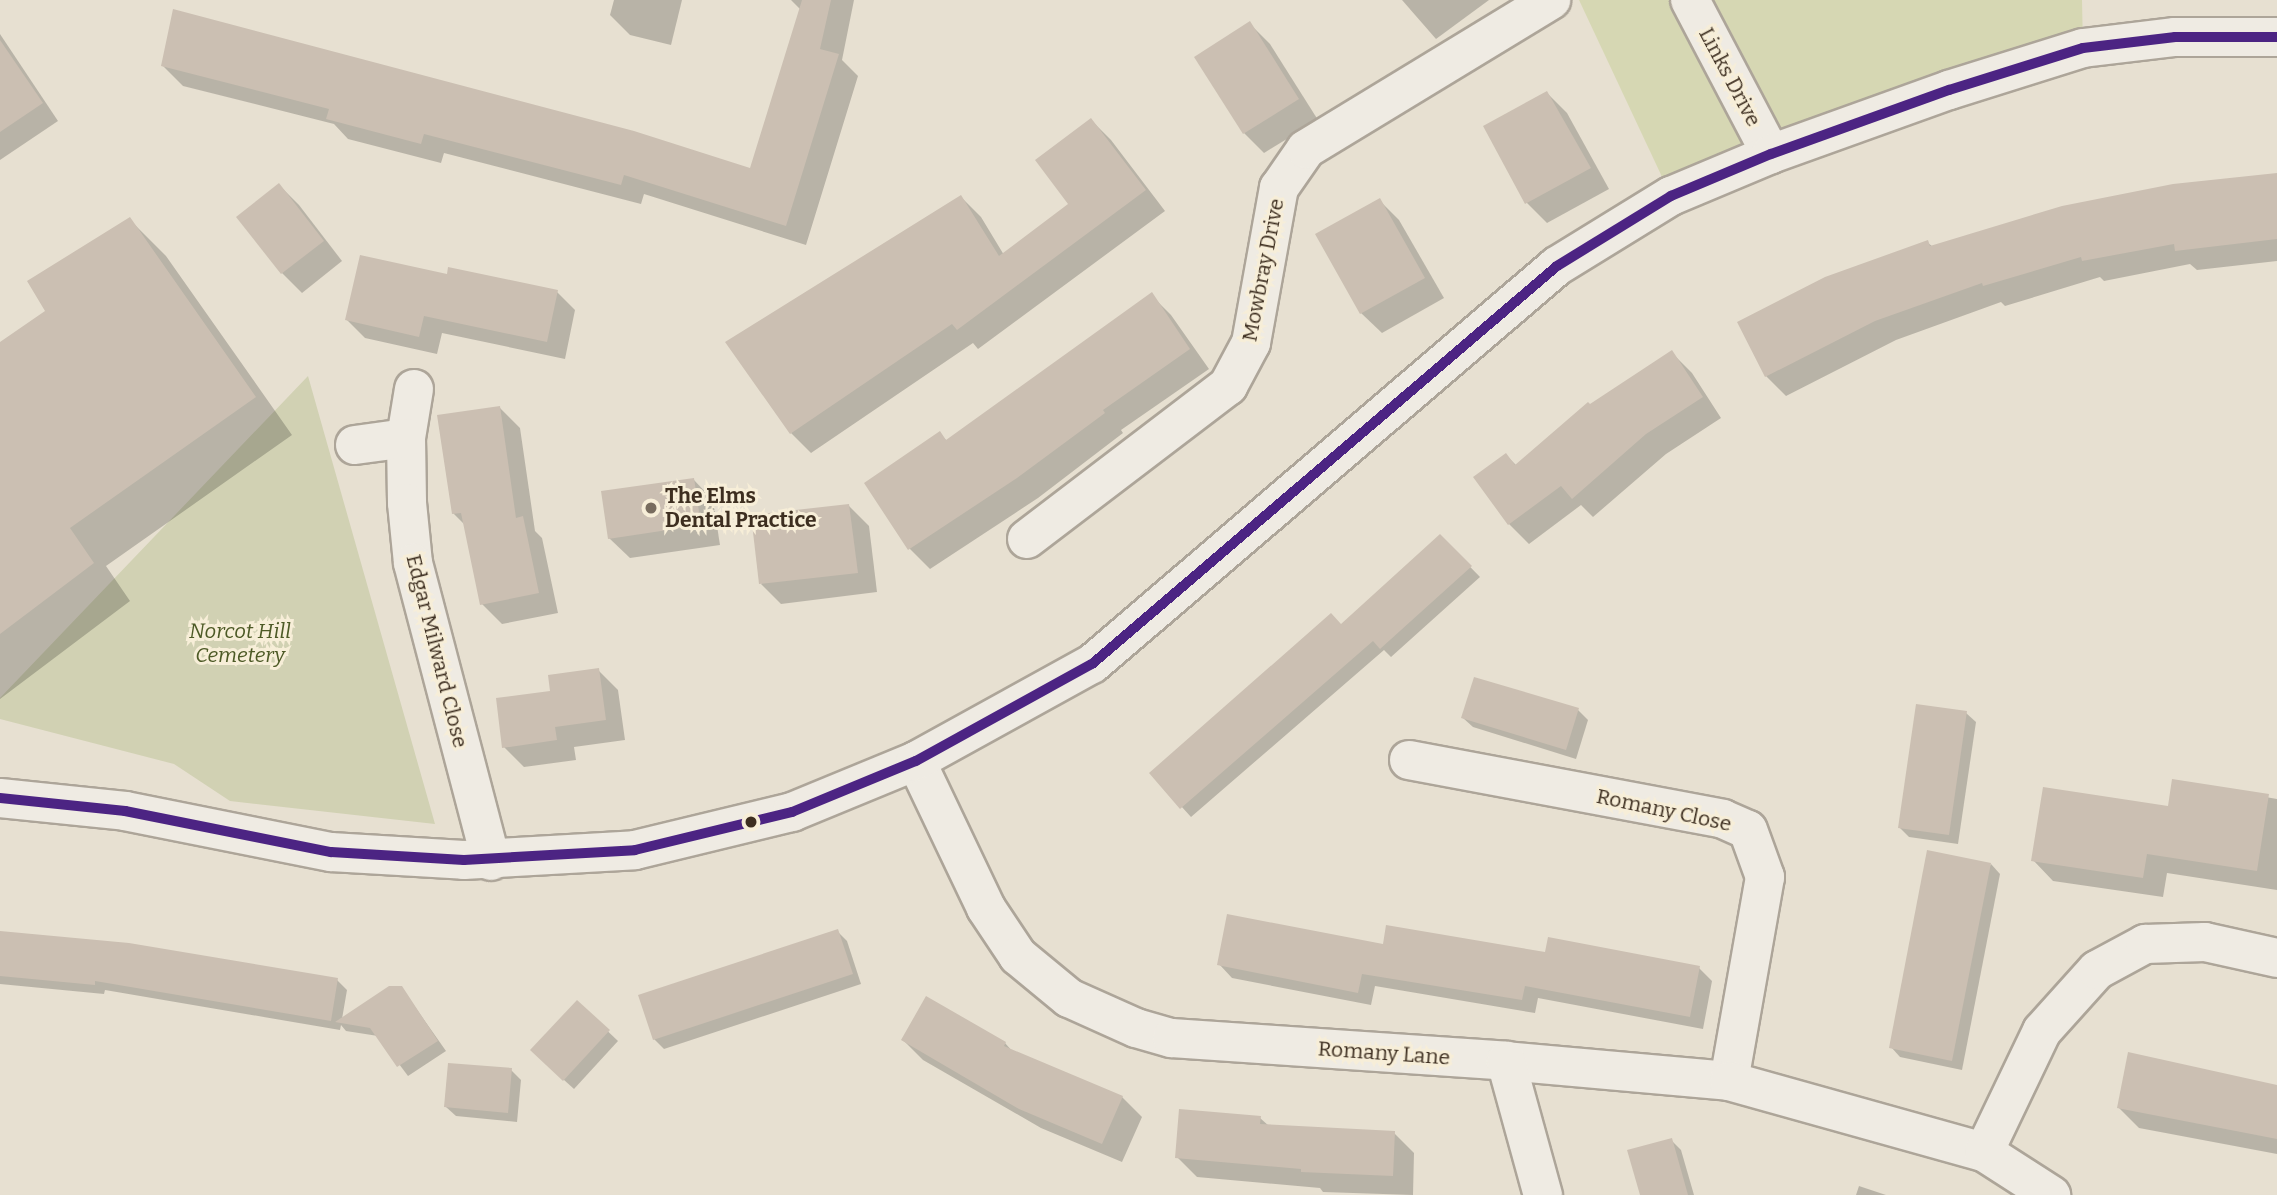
<!DOCTYPE html>
<style>
body{margin:0}
#map{position:relative;width:2277px;height:1195px;overflow:hidden;background:#e7e0d1;font-family:Bitter,serif}
div>[style]{position:absolute}
[style*='--x']{left:calc(var(--x)*1px);top:calc(var(--y)*1px);width:calc(var(--w)*1px);rotate:calc(var(--a)*1deg)}
.green>*{inset:0;background:#d6d7b3}
.cemetery>*{inset:0;background:#d1d1b3}
.shadow>*{inset:0;background:#0003}
.building>*{inset:0;background:#cbbfb2}
.roads{filter:drop-shadow(2px 0 #ada599) drop-shadow(-2px 0 #ada599) drop-shadow(0 2px #ada599) drop-shadow(0 -2px #ada599)}
.minor>*{height:38px;margin:-19px;padding:0 19px;transform-origin:19px;border-radius:19px;background:#efebe3}
.tertiary>*{height:38px;margin:-19px;padding:0 19px;transform-origin:19px;border-radius:19px;background:#efebe3}
.bus-1>*{height:10px;margin:-5px;padding:0 5px;transform-origin:5px;border-radius:5px;background:#4c2483}
.dots>*{width:19px;height:19px;translate:-50% -50%;box-sizing:border-box;border:4px solid #f7eed8;border-radius:50%}
span{translate:-50% -50%;white-space:nowrap;text-align:center;line-height:1.15;-webkit-text-stroke:6px #f7eed8;paint-order:stroke}
.street-label{font-size:21px;color:#3d2e20}
.poi-label{font-size:21px;color:#3d2e20;font-weight:700}
.left{translate:0 -50%;text-align:left}
.park-label{font-size:21px;color:#4d5a26;font-style:italic}
</style>
<div id="map">
<div class="green">
<div style="clip-path:polygon(1579px 0,2082px 0,2083px 48px,1671px 196px)"></div>
</div>
<div class="cemetery">
<div style="clip-path:polygon(308px 376px,435px 824px,230px 801px,174px 764px,0 719px,0 698px)"></div>
</div>
<div class="shadow">
<div style="clip-path:polygon(614px 0,682px 0,671px 45px,630px 35px,610px 15px)"></div>
<div style="clip-path:polygon(791px 0,854px 0,842px 60px,858px 76px,806px 245px,644px 194px,641px 204px,444px 153px,441px 163px,348px 139px,334px 124px,183px 86px,163px 66px,751px 170px,801px 10px)"></div>
<div style="clip-path:polygon(1402px 0,1489px 0,1436px 39px)"></div>
<div style="clip-path:polygon(1250px 24px,1270px 44px,1318px 120px,1264px 153px,1244px 133px,1197px 58px)"></div>
<div style="clip-path:polygon(0 34px,58px 121px,0 160px)"></div>
<div style="clip-path:polygon(1547px 93px,1567px 113px,1609px 189px,1547px 223px,1527px 203px,1485px 127px)"></div>
<div style="clip-path:polygon(1091px 120px,1111px 140px,1165px 211px,978px 349px,973px 343px,811px 453px,791px 433px,961px 197px,981px 217px,1004px 255px,1071px 204px)"></div>
<div style="clip-path:polygon(2277px 174px,2277px 261px,2197px 270px,2190px 264px,2104px 281px,2100px 277px,2005px 306px,2001px 302px,1896px 340px,1786px 396px,1766px 376px,1927px 242px,1933px 247px)"></div>
<div style="clip-path:polygon(279px 185px,299px 205px,342px 261px,302px 293px,282px 273px)"></div>
<div style="clip-path:polygon(1379px 200px,1399px 220px,1444px 298px,1382px 333px,1361px 313px)"></div>
<div style="clip-path:polygon(129px 219px,166px 256px,292px 435px,106px 566px,130px 601px,0 699px,0 344px,48px 312px)"></div>
<div style="clip-path:polygon(448px 276px,557px 292px,575px 310px,565px 359px,442px 333px,437px 354px,365px 338px,347px 320px)"></div>
<div style="clip-path:polygon(1151px 295px,1171px 315px,1209px 369px,1121px 430px,1123px 433px,1038px 498px,930px 569px,910px 549px,866px 483px,940px 434px,947px 441px)"></div>
<div style="clip-path:polygon(1672px 353px,1692px 373px,1721px 418px,1666px 454px,1593px 517px,1581px 505px,1529px 544px,1509px 524px,1506px 455px,1517px 466px,1590px 406px)"></div>
<div style="clip-path:polygon(500px 408px,520px 428px,535px 531px,542px 538px,558px 613px,502px 624px,482px 604px,466px 526px,453px 513px)"></div>
<div style="clip-path:polygon(693px 479px,713px 500px,720px 545px,630px 558px,609px 538px)"></div>
<div style="clip-path:polygon(849px 506px,869px 526px,877px 592px,781px 604px,761px 584px)"></div>
<div style="clip-path:polygon(1440px 536px,1480px 577px,1391px 657px,1384px 650px,1191px 817px,1151px 773px,1341px 626px)"></div>
<div style="clip-path:polygon(598px 670px,618px 690px,625px 740px,574px 747px,576px 760px,524px 767px,504px 747px,552px 692px)"></div>
<div style="clip-path:polygon(1578px 710px,1588px 720px,1576px 759px,1473px 727px,1463px 718px)"></div>
<div style="clip-path:polygon(1966px 713px,1976px 722px,1958px 844px,1909px 837px,1899px 827px)"></div>
<div style="clip-path:polygon(2173px 781px,2277px 799px,2277px 890px,2167px 873px,2163px 897px,2053px 881px,2033px 860px,2169px 808px)"></div>
<div style="clip-path:polygon(1991px 864px,2000px 874px,1962px 1070px,1900px 1057px,1891px 1047px)"></div>
<div style="clip-path:polygon(837px 931px,847px 941px,861px 984px,664px 1049px,654px 1039px)"></div>
<div style="clip-path:polygon(0 933px,337px 980px,347px 990px,342px 1019px,401px 987px,446px 1051px,408px 1076px,378px 1036px,346px 1031px,341px 1025px,340px 1030px,105px 990px,104px 994px,0 984px)"></div>
<div style="clip-path:polygon(1385px 946px,1546px 954px,1699px 968px,1712px 981px,1703px 1029px,1538px 998px,1535px 1013px,1375px 986px,1371px 1005px,1232px 978px,1219px 964px)"></div>
<div style="clip-path:polygon(577px 1002px,618px 1041px,574px 1089px,542px 1060px)"></div>
<div style="clip-path:polygon(903px 1040px,1005px 1043px,1013px 1052px,1122px 1097px,1142px 1117px,1122px 1162px,1041px 1128px,923px 1060px)"></div>
<div style="clip-path:polygon(511px 1070px,521px 1080px,517px 1122px,456px 1116px,446px 1107px)"></div>
<div style="clip-path:polygon(2277px 1085px,2277px 1154px,2139px 1128px,2119px 1108px)"></div>
<div style="clip-path:polygon(1260px 1118px,1269px 1126px,1394px 1133px,1414px 1153px,1413px 1195px,1323px 1192px,1320px 1188px,1197px 1177px,1177px 1157px)"></div>
<div style="clip-path:polygon(1671px 1140px,1681px 1150px,1694px 1195px,1641px 1195px)"></div>
<div style="clip-path:polygon(1859px 1186px,1886px 1195px,1856px 1195px)"></div>
</div>
<div class="building">
<div style="clip-path:polygon(802px 0,831px 0,820px 49px,839px 54px,786px 226px,624px 175px,621px 185px,424px 134px,421px 144px,326px 119px,329px 109px,161px 66px,173px 9px,634px 131px,750px 168px)"></div>
<div style="clip-path:polygon(1250px 21px,1299px 99px,1243px 134px,1194px 57px)"></div>
<div style="clip-path:polygon(0 40px,43px 103px,0 132px)"></div>
<div style="clip-path:polygon(1547px 91px,1591px 168px,1525px 204px,1483px 126px)"></div>
<div style="clip-path:polygon(1091px 118px,1146px 190px,957px 330px,952px 324px,790px 434px,725px 342px,961px 195px,999px 256px,1068px 204px,1035px 160px)"></div>
<div style="clip-path:polygon(2277px 173px,2277px 239px,2175px 251px,2174px 244px,2082px 261px,2081px 257px,1983px 286px,1982px 283px,1875px 321px,1765px 377px,1737px 322px,1825px 277px,1928px 240px,1930px 246px,2062px 206px,2173px 184px)"></div>
<div style="clip-path:polygon(279px 183px,324px 241px,281px 274px,236px 217px)"></div>
<div style="clip-path:polygon(1380px 198px,1425px 278px,1360px 314px,1315px 234px)"></div>
<div style="clip-path:polygon(130px 217px,256px 397px,70px 528px,94px 563px,0 634px,0 342px,45px 311px,27px 281px)"></div>
<div style="clip-path:polygon(360px 255px,447px 274px,448px 267px,558px 290px,547px 342px,424px 316px,419px 337px,345px 320px)"></div>
<div style="clip-path:polygon(1152px 292px,1190px 349px,1103px 410px,1105px 413px,1017px 478px,908px 550px,864px 483px,940px 431px,946px 440px)"></div>
<div style="clip-path:polygon(1672px 350px,1703px 397px,1646px 434px,1572px 499px,1561px 486px,1508px 525px,1473px 477px,1506px 453px,1515px 465px,1588px 402px,1590px 404px)"></div>
<div style="clip-path:polygon(500px 406px,516px 518px,523px 516px,539px 593px,480px 605px,461px 513px,452px 514px,437px 415px)"></div>
<div style="clip-path:polygon(694px 478px,701px 525px,608px 539px,601px 491px)"></div>
<div style="clip-path:polygon(849px 504px,858px 573px,759px 584px,751px 515px)"></div>
<div style="clip-path:polygon(1440px 534px,1472px 566px,1380px 649px,1373px 641px,1180px 809px,1149px 773px,1331px 613px,1341px 624px)"></div>
<div style="clip-path:polygon(599px 668px,606px 720px,555px 727px,557px 740px,502px 748px,496px 698px,550px 691px,548px 675px)"></div>
<div style="clip-path:polygon(1474px 677px,1579px 708px,1566px 750px,1461px 718px)"></div>
<div style="clip-path:polygon(1916px 704px,1967px 711px,1949px 835px,1898px 828px)"></div>
<div style="clip-path:polygon(2172px 779px,2269px 794px,2257px 871px,2147px 854px,2143px 878px,2031px 861px,2043px 787px,2168px 806px)"></div>
<div style="clip-path:polygon(1927px 850px,1991px 863px,1952px 1061px,1889px 1048px)"></div>
<div style="clip-path:polygon(1227px 914px,1383px 944px,1386px 925px,1545px 952px,1548px 937px,1700px 966px,1690px 1017px,1525px 986px,1522px 1000px,1362px 974px,1358px 993px,1217px 965px)"></div>
<div style="clip-path:polygon(838px 929px,853px 974px,653px 1040px,638px 995px)"></div>
<div style="clip-path:polygon(0 931px,129px 943px,338px 978px,331px 1021px,95px 981px,95px 985px,0 976px)"></div>
<div style="clip-path:polygon(389px 986px,402px 986px,438px 1041px,397px 1067px,370px 1028px,335px 1022px)"></div>
<div style="clip-path:polygon(926px 996px,1006px 1042px,1004px 1046px,1123px 1096px,1102px 1144px,1019px 1109px,901px 1040px)"></div>
<div style="clip-path:polygon(577px 1000px,610px 1030px,563px 1081px,530px 1050px)"></div>
<div style="clip-path:polygon(2128px 1052px,2277px 1085px,2277px 1139px,2117px 1108px)"></div>
<div style="clip-path:polygon(448px 1063px,512px 1068px,508px 1113px,444px 1107px)"></div>
<div style="clip-path:polygon(1179px 1109px,1261px 1116px,1260px 1124px,1395px 1131px,1393px 1176px,1301px 1172px,1301px 1169px,1175px 1158px)"></div>
<div style="clip-path:polygon(1672px 1138px,1688px 1195px,1640px 1195px,1627px 1150px)"></div>
</div>
<div class="roads">
<div class="minor">
<div style="--x:1690;--y:0;--w:174;--a:62.3"></div>
<div style="--x:414;--y:389;--w:50;--a:99.3"></div>
<div style="--x:406;--y:438;--w:65;--a:89.1"></div>
<div style="--x:407;--y:503;--w:60;--a:84.3"></div>
<div style="--x:413;--y:563;--w:308;--a:75.3"></div>
<div style="--x:355;--y:445;--w:51;--a:-7.8"></div>
<div style="--x:1027;--y:539;--w:253;--a:-37.3"></div>
<div style="--x:1228;--y:386;--w:49;--a:-61.9"></div>
<div style="--x:1251;--y:343;--w:158;--a:-79.8"></div>
<div style="--x:1279;--y:188;--w:47;--a:-55.3"></div>
<div style="--x:1306;--y:149;--w:287;--a:-31.3"></div>
<div style="--x:1409;--y:760;--w:319;--a:10.6"></div>
<div style="--x:1723;--y:819;--w:27;--a:24"></div>
<div style="--x:1748;--y:830;--w:50;--a:70.1"></div>
<div style="--x:1765;--y:877;--w:207;--a:100"></div>
<div style="--x:916;--y:761;--w:163;--a:64.5"></div>
<div style="--x:986;--y:908;--w:58;--a:56.3"></div>
<div style="--x:1018;--y:956;--w:66;--a:39.5"></div>
<div style="--x:1069;--y:998;--w:73;--a:24.1"></div>
<div style="--x:1136;--y:1028;--w:37;--a:16"></div>
<div style="--x:1172;--y:1038;--w:335;--a:3.9"></div>
<div style="--x:1506;--y:1061;--w:224;--a:5.1"></div>
<div style="--x:1729;--y:1081;--w:265;--a:15.6"></div>
<div style="--x:1984;--y:1152;--w:80;--a:32.7"></div>
<div style="--x:1506;--y:1061;--w:139;--a:74.6"></div>
<div style="--x:1984;--y:1152;--w:134;--a:-64.4"></div>
<div style="--x:2042;--y:1031;--w:82;--a:-48"></div>
<div style="--x:2097;--y:970;--w:55;--a:-28.4"></div>
<div style="--x:2145;--y:944;--w:60;--a:-1.9"></div>
<div style="--x:2205;--y:942;--w:74;--a:12.5"></div>
</div>
<div class="tertiary">
<div style="--x:0;--y:798;--w:126;--a:5.9"></div>
<div style="--x:125;--y:811;--w:210;--a:11.3"></div>
<div style="--x:331;--y:852;--w:133;--a:3.4"></div>
<div style="--x:464;--y:860;--w:171;--a:-3.3"></div>
<div style="--x:635;--y:850;--w:162;--a:-13.6"></div>
<div style="--x:792;--y:812;--w:134;--a:-22.4"></div>
<div style="--x:916;--y:761;--w:201;--a:-28.9"></div>
<div style="--x:1092;--y:664;--w:612;--a:-40.56"></div>
<div style="--x:1557;--y:266;--w:134;--a:-31.6"></div>
<div style="--x:1671;--y:196;--w:108;--a:-22.8"></div>
<div style="--x:1771;--y:154;--w:189;--a:-19.8"></div>
<div style="--x:1949;--y:90;--w:140;--a:-17.4"></div>
<div style="--x:2083;--y:48;--w:93;--a:-6.8"></div>
<div style="--x:2175;--y:37;--w:102;--a:0"></div>
</div>
</div>
<div class="bus-1">
<div style="--x:0;--y:798;--w:126;--a:5.9"></div>
<div style="--x:125;--y:811;--w:210;--a:11.3"></div>
<div style="--x:331;--y:852;--w:133;--a:3.4"></div>
<div style="--x:464;--y:860;--w:171;--a:-3.3"></div>
<div style="--x:635;--y:850;--w:162;--a:-13.6"></div>
<div style="--x:792;--y:812;--w:134;--a:-22.4"></div>
<div style="--x:916;--y:761;--w:201;--a:-28.9"></div>
<div style="--x:1092;--y:664;--w:612;--a:-40.56"></div>
<div style="--x:1557;--y:266;--w:134;--a:-31.6"></div>
<div style="--x:1671;--y:196;--w:108;--a:-22.8"></div>
<div style="--x:1771;--y:154;--w:189;--a:-19.8"></div>
<div style="--x:1949;--y:90;--w:140;--a:-17.4"></div>
<div style="--x:2083;--y:48;--w:93;--a:-6.8"></div>
<div style="--x:2175;--y:37;--w:102;--a:0"></div>
</div>
<div class="dots">
<div style="left:651px;top:508px;background:#786c5e"></div>
<div style="left:751px;top:822px;background:#3d2e20"></div>
</div>
<div class="street-label">
<span style="left:1730px;top:77px;rotate:62deg">Links Drive</span>
<span style="left:1263px;top:270px;rotate:-79deg">Mowbray Drive</span>
<span style="left:437px;top:651px;rotate:76deg">Edgar Milward Close</span>
<span style="left:1664px;top:810px;rotate:12deg">Romany Close</span>
<span style="left:1384px;top:1053px;rotate:4deg">Romany Lane</span>
</div>
<div class="poi-label">
<span class="left" style="left:665px;top:508px">The Elms<br>Dental Practice</span>
</div>
<div class="park-label">
<span style="left:240px;top:643px">Norcot Hill<br>Cemetery</span>
</div>
</div>
